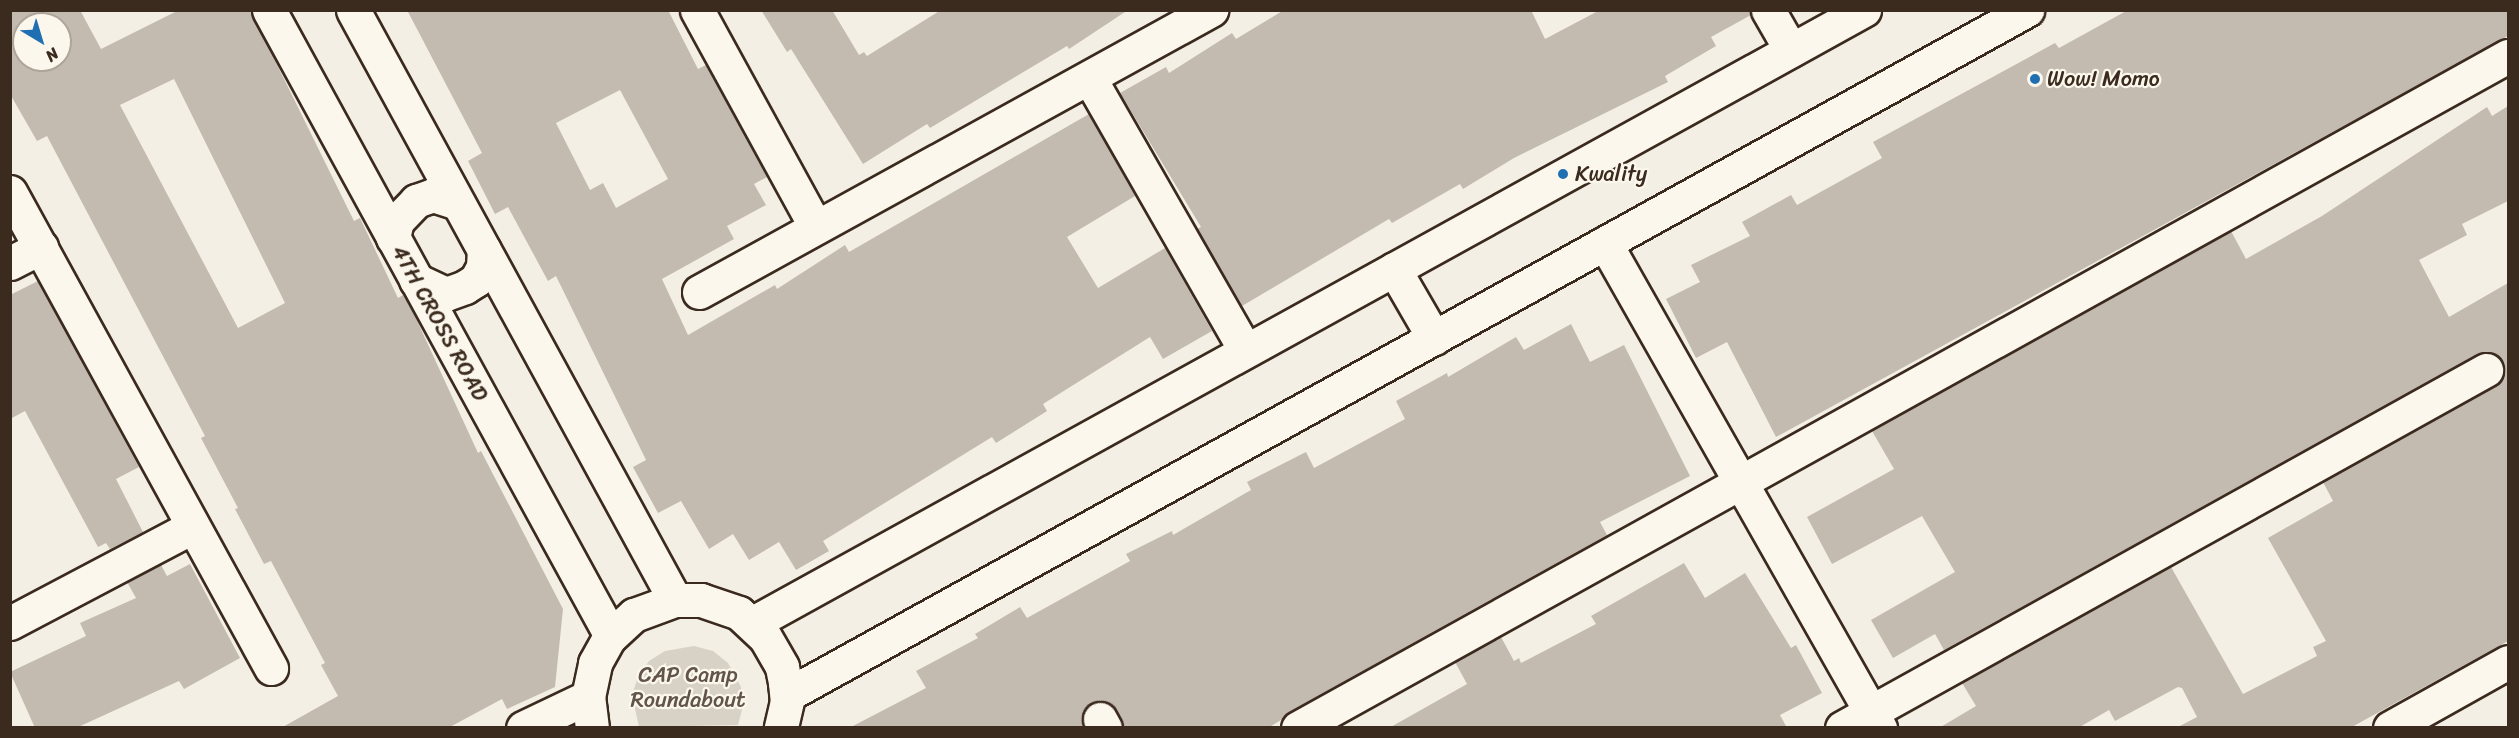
<!DOCTYPE html>
<style>
body{margin:0}
#map{position:relative;width:2519px;height:738px;overflow:hidden;background:#f3efe4;font-family:Sriracha,sans-serif}
div>[style]{position:absolute}
[style*='--x']{left:calc(var(--x)*1px);top:calc(var(--y)*1px);width:calc(var(--w)*1px);rotate:calc(var(--a)*1deg)}
.green>*{inset:0;background:#d8d1c6}
.building>*{inset:0;background:#c3bbb0}
.roads{filter:drop-shadow(2px 0 #3b2a1e) drop-shadow(-2px 0 #3b2a1e) drop-shadow(0 2px #3b2a1e) drop-shadow(0 -2px #3b2a1e)}
.minor>*{height:33px;margin:-16.5px;padding:0 16.5px;transform-origin:16.5px;border-radius:16.5px;background:#fbf7ec}
.major>*{height:33px;margin:-16.5px;padding:0 16.5px;transform-origin:16.5px;border-radius:16.5px;background:#fbf7ec}
.dots>*{width:16px;height:16px;translate:-50% -50%;box-sizing:border-box;border:3px solid #fbf7ec;border-radius:50%}
span{translate:-50% -50%;white-space:nowrap;text-align:center;line-height:1.15;-webkit-text-stroke:4.5px #fbf7ec;paint-order:stroke}
.poi-label{font-size:22px;color:#3b2a1e}
.left{translate:0 -50%;text-align:left}
.street-label{font-size:22px;color:#3b2a1e}
.park-label{font-size:22px;color:#625448}
.frame{position:absolute;inset:0;border:12px solid #3b2a1e;pointer-events:none}
.north{position:absolute;left:12px;top:12px;width:60px;height:60px;box-sizing:border-box;background:#fbf7ec;border:2px solid #aea59a;border-radius:50%;rotate:142deg;font-size:16px;font-weight:700;line-height:24px;text-align:center;color:#3b2a1e}
.north::after{content:'';display:block;margin:auto;width:21px;height:27px;background:#1f6fb2;clip-path:polygon(50% 0,100% 100%,50% 72%,0 100%)}
</style>
<div id="map">
<div class="green">
<div style="clip-path:polygon(694px 646px,713px 651px,728px 663px,741px 687px,743px 706px,738px 725px,639px 727px,632px 695px,638px 677px,649px 661px,665px 651px)"></div>
</div>
<div class="building">
<div style="clip-path:polygon(evenodd,10px 10px,80px 10px,101px 49px,179px 10px,250px 10px,354px 221px,360px 218px,398px 298px,403px 295px,413px 312px,478px 453px,481px 451px,563px 609px,555px 687px,507px 709px,502px 699px,448px 728px,281px 728px,338px 696px,321px 665px,325px 663px,271px 561px,264px 564px,235px 509px,238px 508px,201px 438px,205px 436px,47px 136px,37px 141px,10px 94px,10px 10px,24px 24px,60px 24px,60px 60px,24px 60px,24px 24px,10px 10px,174px 79px,285px 303px,238px 328px,120px 105px,174px 79px)"></div>
<div style="clip-path:polygon(evenodd,407px 10px,668px 10px,698px 69px,706px 65px,767px 177px,754px 184px,766px 205px,727px 226px,734px 239px,662px 279px,688px 335px,775px 285px,777px 289px,845px 245px,849px 252px,1089px 114px,1135px 196px,1067px 237px,1098px 288px,1165px 248px,1212px 331px,1163px 359px,1150px 337px,1043px 404px,1047px 411px,996px 443px,992px 437px,823px 541px,829px 551px,796px 570px,779px 542px,749px 560px,733px 534px,709px 549px,681px 501px,658px 513px,633px 467px,646px 460px,556px 276px,548px 281px,508px 207px,495px 214px,468px 161px,482px 153px,407px 10px,620px 90px,668px 179px,616px 208px,603px 183px,590px 190px,556px 123px,620px 90px)"></div>
<div style="clip-path:polygon(761px 10px,832px 10px,859px 55px,864px 52px,867px 56px,941px 10px,1128px 10px,1069px 49px,1067px 46px,930px 128px,927px 124px,863px 164px,791px 49px,787px 52px)"></div>
<div style="clip-path:polygon(1284px 10px,1531px 10px,1545px 39px,1600px 10px,1749px 10px,1751px 15px,1711px 37px,1716px 46px,1665px 76px,1668px 82px,1514px 158px,1463px 189px,1460px 184px,1392px 223px,1389px 219px,1242px 306px,1197px 229px,1201px 227px,1120px 93px,1166px 67px,1169px 73px,1232px 33px,1236px 39px)"></div>
<div style="clip-path:polygon(2128px 10px,2508px 10px,2508px 36px,1776px 437px,1727px 342px,1696px 358px,1666px 299px,1700px 282px,1691px 265px,1750px 236px,1742px 222px,1791px 195px,1797px 205px,1882px 158px,1873px 142px,2055px 43px,2059px 48px)"></div>
<div style="clip-path:polygon(2508px 106px,2508px 201px,2462px 224px,2467px 235px,2419px 260px,2449px 317px,2508px 283px,2508px 641px,2350px 728px,2176px 728px,2197px 717px,2182px 688px,2178px 687px,2115px 721px,2109px 710px,2078px 728px,1939px 728px,1976px 706px,1962px 683px,2171px 567px,2243px 694px,2317px 656px,2313px 647px,2326px 641px,2268px 538px,2333px 501px,2323px 482px,2495px 386px,2505px 370px,2495px 354px,2477px 354px,1944px 650px,1935px 634px,1893px 658px,1871px 620px,1955px 572px,1922px 516px,1832px 564px,1807px 517px,1894px 469px,1872px 431px,2231px 231px,2246px 259px,2322px 216px,2487px 107px,2492px 116px)"></div>
<div style="clip-path:polygon(38px 281px,139px 467px,116px 479px,143px 532px,110px 549px,106px 543px,98px 547px,25px 411px,10px 419px,10px 295px)"></div>
<div style="clip-path:polygon(1571px 324px,1590px 362px,1624px 345px,1690px 476px,1600px 522px,1607px 535px,1289px 712px,1281px 720px,1268px 728px,1124px 728px,1116px 709px,1100px 700px,1084px 710px,1083px 728px,849px 728px,926px 688px,916px 671px,978px 638px,975px 634px,1020px 607px,1027px 618px,1130px 561px,1126px 554px,1172px 531px,1173px 535px,1251px 490px,1247px 482px,1306px 452px,1314px 468px,1405px 419px,1396px 401px,1447px 373px,1448px 377px,1516px 337px,1524px 350px)"></div>
<div style="clip-path:polygon(1684px 563px,1705px 598px,1745px 573px,1791px 648px,1796px 645px,1822px 693px,1780px 715px,1787px 728px,1389px 728px,1467px 684px,1455px 662px,1501px 637px,1514px 661px,1519px 658px,1521px 663px,1596px 624px,1591px 616px)"></div>
<div style="clip-path:polygon(190px 564px,240px 658px,184px 689px,179px 681px,76px 728px,35px 728px,10px 672px,86px 636px,80px 623px,136px 598px,127px 582px,161px 565px,167px 576px)"></div>
</div>
<div class="roads">
<div class="minor">
<div style="--x:269;--y:10;--w:713;--a:61.35"></div>
<div style="--x:353;--y:10;--w:672;--a:61.38"></div>
<div style="--x:697;--y:10;--w:247;--a:61.3"></div>
<div style="--x:1768;--y:10;--w:46;--a:60.1"></div>
<div style="--x:1090;--y:79;--w:312;--a:60.2"></div>
<div style="--x:10;--y:192;--w:543;--a:61.26"></div>
<div style="--x:393;--y:238;--w:17;--a:-77"></div>
<div style="--x:397;--y:221;--w:28;--a:-46"></div>
<div style="--x:416;--y:201;--w:18;--a:-19"></div>
<div style="--x:433;--y:195;--w:26;--a:18"></div>
<div style="--x:1605;--y:243;--w:558;--a:60.45"></div>
<div style="--x:10;--y:263;--w:35;--a:-27"></div>
<div style="--x:416;--y:280;--w:33;--a:25"></div>
<div style="--x:446;--y:294;--w:20;--a:-20"></div>
<div style="--x:465;--y:287;--w:13;--a:-32"></div>
<div style="--x:476;--y:280;--w:15;--a:-62"></div>
<div style="--x:483;--y:267;--w:17;--a:-87"></div>
<div style="--x:699;--y:292;--w:585;--a:-28.85"></div>
<div style="--x:10;--y:623;--w:206;--a:-27.8"></div>
<div style="--x:1100;--y:719;--w:10;--a:61"></div>
<div style="--x:1298;--y:728;--w:1384;--a:-29.05"></div>
<div style="--x:1842;--y:728;--w:737;--a:-29.07"></div>
<div style="--x:2390;--y:728;--w:135;--a:-29.2"></div>
</div>
<div class="major">
<div style="--x:1394;--y:269;--w:80;--a:59.9"></div>
<div style="--x:753;--y:623;--w:1269;--a:-28.89"></div>
<div style="--x:787;--y:695;--w:1417;--a:-28.92"></div>
<div style="--x:523;--y:728;--w:72;--a:-25.5"></div>
<div style="--x:592;--y:728;--w:31;--a:-97"></div>
<div style="--x:588;--y:697;--w:35;--a:-78"></div>
<div style="--x:595;--y:663;--w:29;--a:-61"></div>
<div style="--x:609;--y:638;--w:34;--a:-43"></div>
<div style="--x:634;--y:615;--w:44;--a:-20.1"></div>
<div style="--x:675;--y:600;--w:26;--a:0"></div>
<div style="--x:701;--y:600;--w:40;--a:18.9"></div>
<div style="--x:739;--y:613;--w:35;--a:43"></div>
<div style="--x:765;--y:637;--w:34;--a:60"></div>
<div style="--x:782;--y:667;--w:16;--a:79"></div>
<div style="--x:785;--y:683;--w:18;--a:84"></div>
<div style="--x:787;--y:701;--w:28;--a:103"></div>
</div>
</div>
<div class="dots">
<div style="left:2035px;top:79px;background:#1f6fb2"></div>
<div style="left:1563px;top:174px;background:#1f6fb2"></div>
</div>
<div class="poi-label">
<span class="left" style="left:2047px;top:79px">Wow! Momo</span>
<span class="left" style="left:1575px;top:174px">Kwality</span>
</div>
<div class="street-label">
<span style="left:440px;top:323px;rotate:61deg">4TH CROSS ROAD</span>
</div>
<div class="park-label">
<span style="left:688px;top:687px">CAP Camp<br>Roundabout</span>
</div>
<div class="frame"></div>
<div class="north">N</div>
</div>
